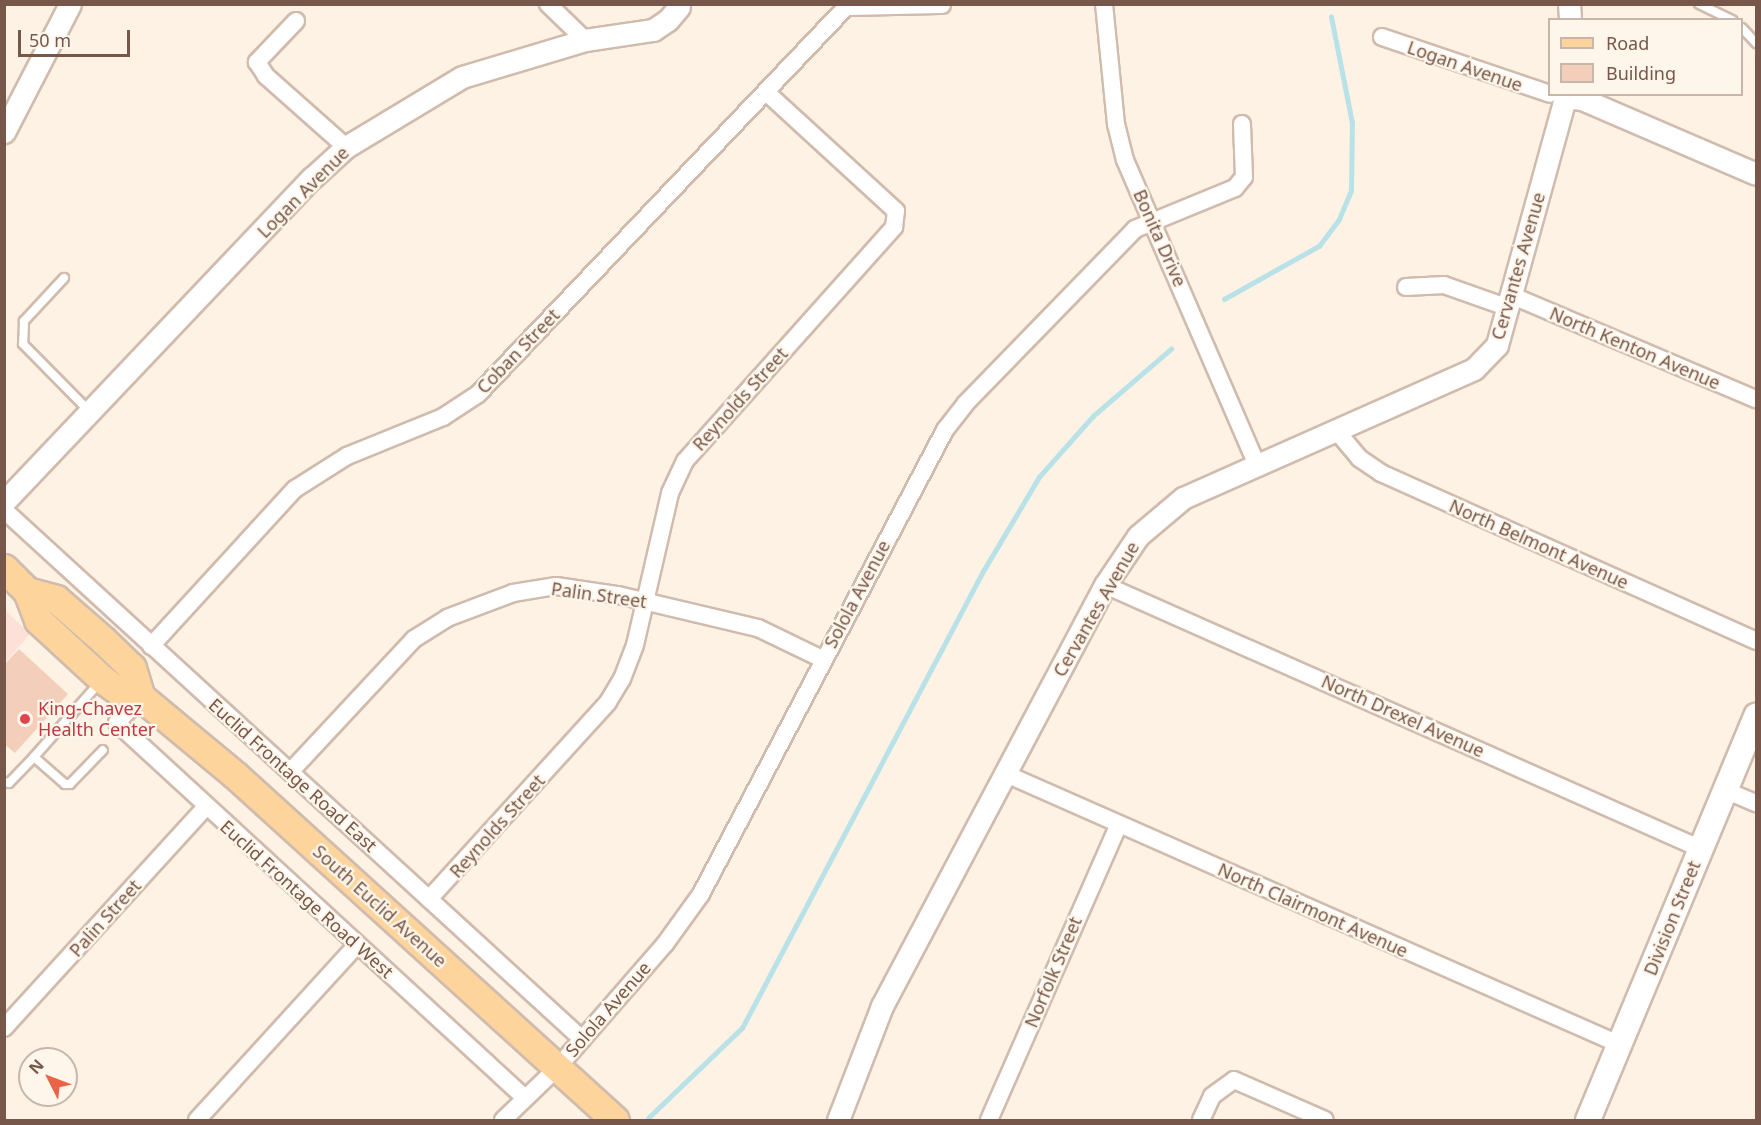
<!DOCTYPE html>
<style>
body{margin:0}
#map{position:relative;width:1761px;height:1125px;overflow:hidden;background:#fdf2e4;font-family:"Noto Sans",sans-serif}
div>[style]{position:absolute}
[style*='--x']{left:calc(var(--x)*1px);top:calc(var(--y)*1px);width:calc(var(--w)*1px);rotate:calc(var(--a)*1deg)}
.commercial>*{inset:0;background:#fde1d8}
.stream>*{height:4.5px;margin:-2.25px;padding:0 2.25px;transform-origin:2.25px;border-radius:2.25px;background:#b8e2e7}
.building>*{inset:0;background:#f3cfbb}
.roads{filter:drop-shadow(2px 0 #d0bbad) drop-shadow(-2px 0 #d0bbad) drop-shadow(0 2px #d0bbad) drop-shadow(0 -2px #d0bbad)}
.service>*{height:8px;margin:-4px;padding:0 4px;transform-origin:4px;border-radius:4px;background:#fff}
.minor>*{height:16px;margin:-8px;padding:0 8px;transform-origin:8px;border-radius:8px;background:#fff}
.tertiary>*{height:21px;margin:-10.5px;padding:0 10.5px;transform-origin:10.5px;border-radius:10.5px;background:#fff}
.secondary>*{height:24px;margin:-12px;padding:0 12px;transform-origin:12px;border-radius:12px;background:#fff}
.primary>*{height:27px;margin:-13.5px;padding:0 13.5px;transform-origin:13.5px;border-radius:13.5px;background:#fcd49c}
.dots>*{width:16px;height:16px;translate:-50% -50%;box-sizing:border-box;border:3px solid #fff6eb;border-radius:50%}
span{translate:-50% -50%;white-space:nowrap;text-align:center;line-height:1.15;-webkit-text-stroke:4.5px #fff6eb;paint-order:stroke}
.street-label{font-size:18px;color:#765749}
.health-label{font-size:18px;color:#be3a42}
.left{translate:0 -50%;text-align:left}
.frame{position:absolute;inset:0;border:6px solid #765749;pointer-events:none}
.legend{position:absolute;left:1548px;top:18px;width:195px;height:78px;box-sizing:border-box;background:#fff6eb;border:2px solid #c8b6aa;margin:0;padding:8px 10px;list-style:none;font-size:18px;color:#765749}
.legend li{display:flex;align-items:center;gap:12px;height:30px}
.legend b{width:30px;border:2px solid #c8b6aa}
.north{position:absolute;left:18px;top:1047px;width:60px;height:60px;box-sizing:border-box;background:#fff6eb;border:2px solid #c8b6aa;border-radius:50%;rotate:312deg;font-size:16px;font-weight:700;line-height:24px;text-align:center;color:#765749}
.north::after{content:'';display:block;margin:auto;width:21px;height:27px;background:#e96447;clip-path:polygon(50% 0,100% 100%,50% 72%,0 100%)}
.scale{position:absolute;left:18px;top:30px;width:112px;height:27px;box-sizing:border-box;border:3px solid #765749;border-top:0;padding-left:8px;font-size:18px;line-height:21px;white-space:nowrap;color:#765749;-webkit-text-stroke:4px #fff6eb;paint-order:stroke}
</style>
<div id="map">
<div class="commercial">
<div style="clip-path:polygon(5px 610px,30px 634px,5px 663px)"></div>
</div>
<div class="stream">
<div style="--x:1224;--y:299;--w:109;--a:-29.2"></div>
<div style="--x:1319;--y:246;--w:34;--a:-53"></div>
<div style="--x:1339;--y:219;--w:30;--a:-67"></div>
<div style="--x:1351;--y:191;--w:68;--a:-89.2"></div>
<div style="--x:1352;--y:123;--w:108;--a:-101.2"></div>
<div style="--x:648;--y:1118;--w:130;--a:-43.8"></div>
<div style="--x:742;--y:1028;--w:514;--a:-62.19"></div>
<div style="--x:982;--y:573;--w:112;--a:-59.3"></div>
<div style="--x:1039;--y:477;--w:81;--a:-48.5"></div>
<div style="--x:1093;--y:416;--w:103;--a:-40.7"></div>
</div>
<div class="building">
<div style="clip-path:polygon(19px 649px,68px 694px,15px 753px,4px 744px,4px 665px)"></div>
</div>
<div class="roads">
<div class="service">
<div style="--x:1699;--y:4;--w:37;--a:26"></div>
<div style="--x:1742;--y:28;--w:21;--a:47"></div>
<div style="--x:64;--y:278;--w:59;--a:132.9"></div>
<div style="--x:24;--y:321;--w:23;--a:92"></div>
<div style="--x:23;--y:344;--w:95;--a:45.4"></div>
<div style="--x:34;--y:757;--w:41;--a:41.1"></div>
<div style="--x:65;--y:784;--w:5;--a:0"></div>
<div style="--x:70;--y:784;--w:47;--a:-45.9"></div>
<div style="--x:4;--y:782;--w:5;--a:11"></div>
<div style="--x:9;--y:783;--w:36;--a:-46"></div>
<div style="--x:34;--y:757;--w:100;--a:-48.7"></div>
</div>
<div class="minor">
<div style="--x:548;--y:4;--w:52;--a:44.2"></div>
<div style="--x:1104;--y:4;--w:121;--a:84.3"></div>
<div style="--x:1116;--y:124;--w:37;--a:76"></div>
<div style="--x:1125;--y:160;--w:329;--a:66.6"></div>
<div style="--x:847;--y:7;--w:95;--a:-1.2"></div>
<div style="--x:296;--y:21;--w:57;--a:133.6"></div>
<div style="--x:257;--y:62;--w:17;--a:57"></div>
<div style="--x:266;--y:76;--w:107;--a:41.6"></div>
<div style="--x:1382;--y:37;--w:177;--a:18.7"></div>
<div style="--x:1406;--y:287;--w:38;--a:-3"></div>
<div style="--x:1444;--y:285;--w:69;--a:19.5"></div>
<div style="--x:1513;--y:296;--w:264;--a:23"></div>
<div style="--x:1335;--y:429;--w:38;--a:50"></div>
<div style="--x:1359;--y:458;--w:27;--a:34"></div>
<div style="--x:1381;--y:473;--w:411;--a:24.1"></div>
<div style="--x:4;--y:510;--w:784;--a:42.47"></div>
<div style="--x:1105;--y:585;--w:650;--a:23.88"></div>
<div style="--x:151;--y:646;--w:213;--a:-47.5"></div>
<div style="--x:295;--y:489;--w:62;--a:-32.4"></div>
<div style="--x:347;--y:456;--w:104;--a:-22.1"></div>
<div style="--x:443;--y:417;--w:42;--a:-33.3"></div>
<div style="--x:478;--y:394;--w:538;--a:-46.43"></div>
<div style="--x:141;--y:697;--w:35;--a:133"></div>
<div style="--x:117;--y:723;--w:554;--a:42.59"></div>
<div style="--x:290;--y:772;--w:182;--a:-47"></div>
<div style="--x:414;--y:639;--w:39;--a:-32"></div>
<div style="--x:447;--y:618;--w:71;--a:-20.7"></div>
<div style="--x:513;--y:593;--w:44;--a:-9.2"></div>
<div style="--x:556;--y:586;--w:63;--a:8.3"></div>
<div style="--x:618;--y:595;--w:144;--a:13.3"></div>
<div style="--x:758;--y:628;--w:71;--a:25.8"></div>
<div style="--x:1006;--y:774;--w:672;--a:23.78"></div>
<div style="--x:1725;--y:790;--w:34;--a:23"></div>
<div style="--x:429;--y:899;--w:266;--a:-47.7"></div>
<div style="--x:608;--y:702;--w:27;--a:-59"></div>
<div style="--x:622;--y:679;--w:36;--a:-69"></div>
<div style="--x:635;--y:645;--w:156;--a:-77"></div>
<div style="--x:670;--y:493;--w:35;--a:-65"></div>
<div style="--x:685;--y:461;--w:314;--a:-48.2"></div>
<div style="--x:894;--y:227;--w:16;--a:-83"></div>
<div style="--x:896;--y:211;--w:176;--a:-137.5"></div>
<div style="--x:4;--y:1028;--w:299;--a:-47.6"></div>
<div style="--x:197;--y:1120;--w:237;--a:-47.6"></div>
<div style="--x:503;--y:1120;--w:76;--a:-43.9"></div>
<div style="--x:558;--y:1067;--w:163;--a:-49"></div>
<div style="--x:665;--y:944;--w:62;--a:-54.2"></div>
<div style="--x:701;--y:894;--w:524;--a:-62.26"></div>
<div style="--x:945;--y:430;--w:33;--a:-52"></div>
<div style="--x:965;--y:404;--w:244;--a:-45.8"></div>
<div style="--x:1135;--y:229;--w:108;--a:-22.3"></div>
<div style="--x:1235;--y:188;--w:14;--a:-51"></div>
<div style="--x:1244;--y:177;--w:53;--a:-92.2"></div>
<div style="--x:989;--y:1120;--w:323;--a:-66.3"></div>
<div style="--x:1201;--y:1120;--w:26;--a:-65"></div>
<div style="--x:1212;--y:1096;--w:27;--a:-36"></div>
<div style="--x:1234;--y:1080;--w:99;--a:23.7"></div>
</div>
<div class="tertiary">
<div style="--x:1569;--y:4;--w:16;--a:86"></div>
<div style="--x:1565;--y:97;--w:17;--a:7"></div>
<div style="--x:1582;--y:99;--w:189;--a:23.3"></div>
<div style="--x:4;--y:132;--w:144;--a:-62.7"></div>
<div style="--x:4;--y:502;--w:447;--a:-46.5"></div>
<div style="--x:312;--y:178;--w:46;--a:-42.4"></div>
<div style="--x:346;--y:147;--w:135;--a:-31.1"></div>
<div style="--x:462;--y:77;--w:128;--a:-16.7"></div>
<div style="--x:585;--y:40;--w:69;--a:-8.4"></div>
<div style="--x:653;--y:30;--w:18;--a:-34"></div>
<div style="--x:668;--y:20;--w:17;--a:-50"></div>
<div style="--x:838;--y:1120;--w:122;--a:-68.9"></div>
<div style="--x:882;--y:1006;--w:476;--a:-62.1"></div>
<div style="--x:1105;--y:585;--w:59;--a:-56"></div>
<div style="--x:1138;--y:536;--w:59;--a:-40.2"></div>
<div style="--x:1183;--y:498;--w:318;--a:-23.9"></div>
<div style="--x:1474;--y:369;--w:33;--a:-46"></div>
<div style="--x:1497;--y:345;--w:260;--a:-74.6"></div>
</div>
<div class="secondary">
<div style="--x:1588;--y:1120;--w:438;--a:-67.4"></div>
</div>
<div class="primary">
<div style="--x:4;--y:568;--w:33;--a:45"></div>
<div style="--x:27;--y:591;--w:31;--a:69"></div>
<div style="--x:38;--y:620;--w:87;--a:42.7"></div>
<div style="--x:102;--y:679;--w:24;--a:36"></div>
<div style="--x:121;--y:693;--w:20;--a:11"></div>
<div style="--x:141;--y:697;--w:122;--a:39.7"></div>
<div style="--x:235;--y:775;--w:513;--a:42.24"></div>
<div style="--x:27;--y:591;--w:30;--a:15"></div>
<div style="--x:56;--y:599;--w:62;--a:41.1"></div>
<div style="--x:103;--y:640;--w:40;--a:44"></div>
<div style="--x:132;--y:668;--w:30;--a:73"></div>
</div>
</div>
<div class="dots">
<div style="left:25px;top:719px;background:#e0444e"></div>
</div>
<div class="street-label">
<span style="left:1465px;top:66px;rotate:19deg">Logan Avenue</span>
<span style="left:303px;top:192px;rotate:-45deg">Logan Avenue</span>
<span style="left:1160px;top:238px;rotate:66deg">Bonita Drive</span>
<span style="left:1518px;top:266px;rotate:-74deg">Cervantes Avenue</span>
<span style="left:1635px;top:348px;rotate:23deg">North Kenton Avenue</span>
<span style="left:518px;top:351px;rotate:-46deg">Coban Street</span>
<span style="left:740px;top:399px;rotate:-48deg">Reynolds Street</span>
<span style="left:1539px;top:544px;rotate:24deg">North Belmont Avenue</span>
<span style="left:857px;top:594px;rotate:-62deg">Solola Avenue</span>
<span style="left:599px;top:595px;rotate:8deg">Palin Street</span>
<span style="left:1096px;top:609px;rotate:-60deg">Cervantes Avenue</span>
<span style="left:1403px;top:716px;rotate:24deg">North Drexel Avenue</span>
<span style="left:293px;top:775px;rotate:42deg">Euclid Frontage Road East</span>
<span style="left:497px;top:826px;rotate:-48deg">Reynolds Street</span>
<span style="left:307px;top:899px;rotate:42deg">Euclid Frontage Road West</span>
<span style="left:380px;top:906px;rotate:42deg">South Euclid Avenue</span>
<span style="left:1313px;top:910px;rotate:24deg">North Clairmont Avenue</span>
<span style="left:105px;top:918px;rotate:-48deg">Palin Street</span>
<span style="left:1672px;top:918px;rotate:-68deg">Division Street</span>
<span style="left:1053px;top:972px;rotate:-67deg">Norfolk Street</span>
<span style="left:608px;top:1009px;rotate:-49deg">Solola Avenue</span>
</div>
<div class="health-label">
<span class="left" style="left:38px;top:719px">King-Chavez<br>Health Center</span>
</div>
<div class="frame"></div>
<ul class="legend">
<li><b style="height:8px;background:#fcd49c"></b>Road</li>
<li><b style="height:16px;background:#f3cfbb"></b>Building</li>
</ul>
<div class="north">N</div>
<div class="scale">50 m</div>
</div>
